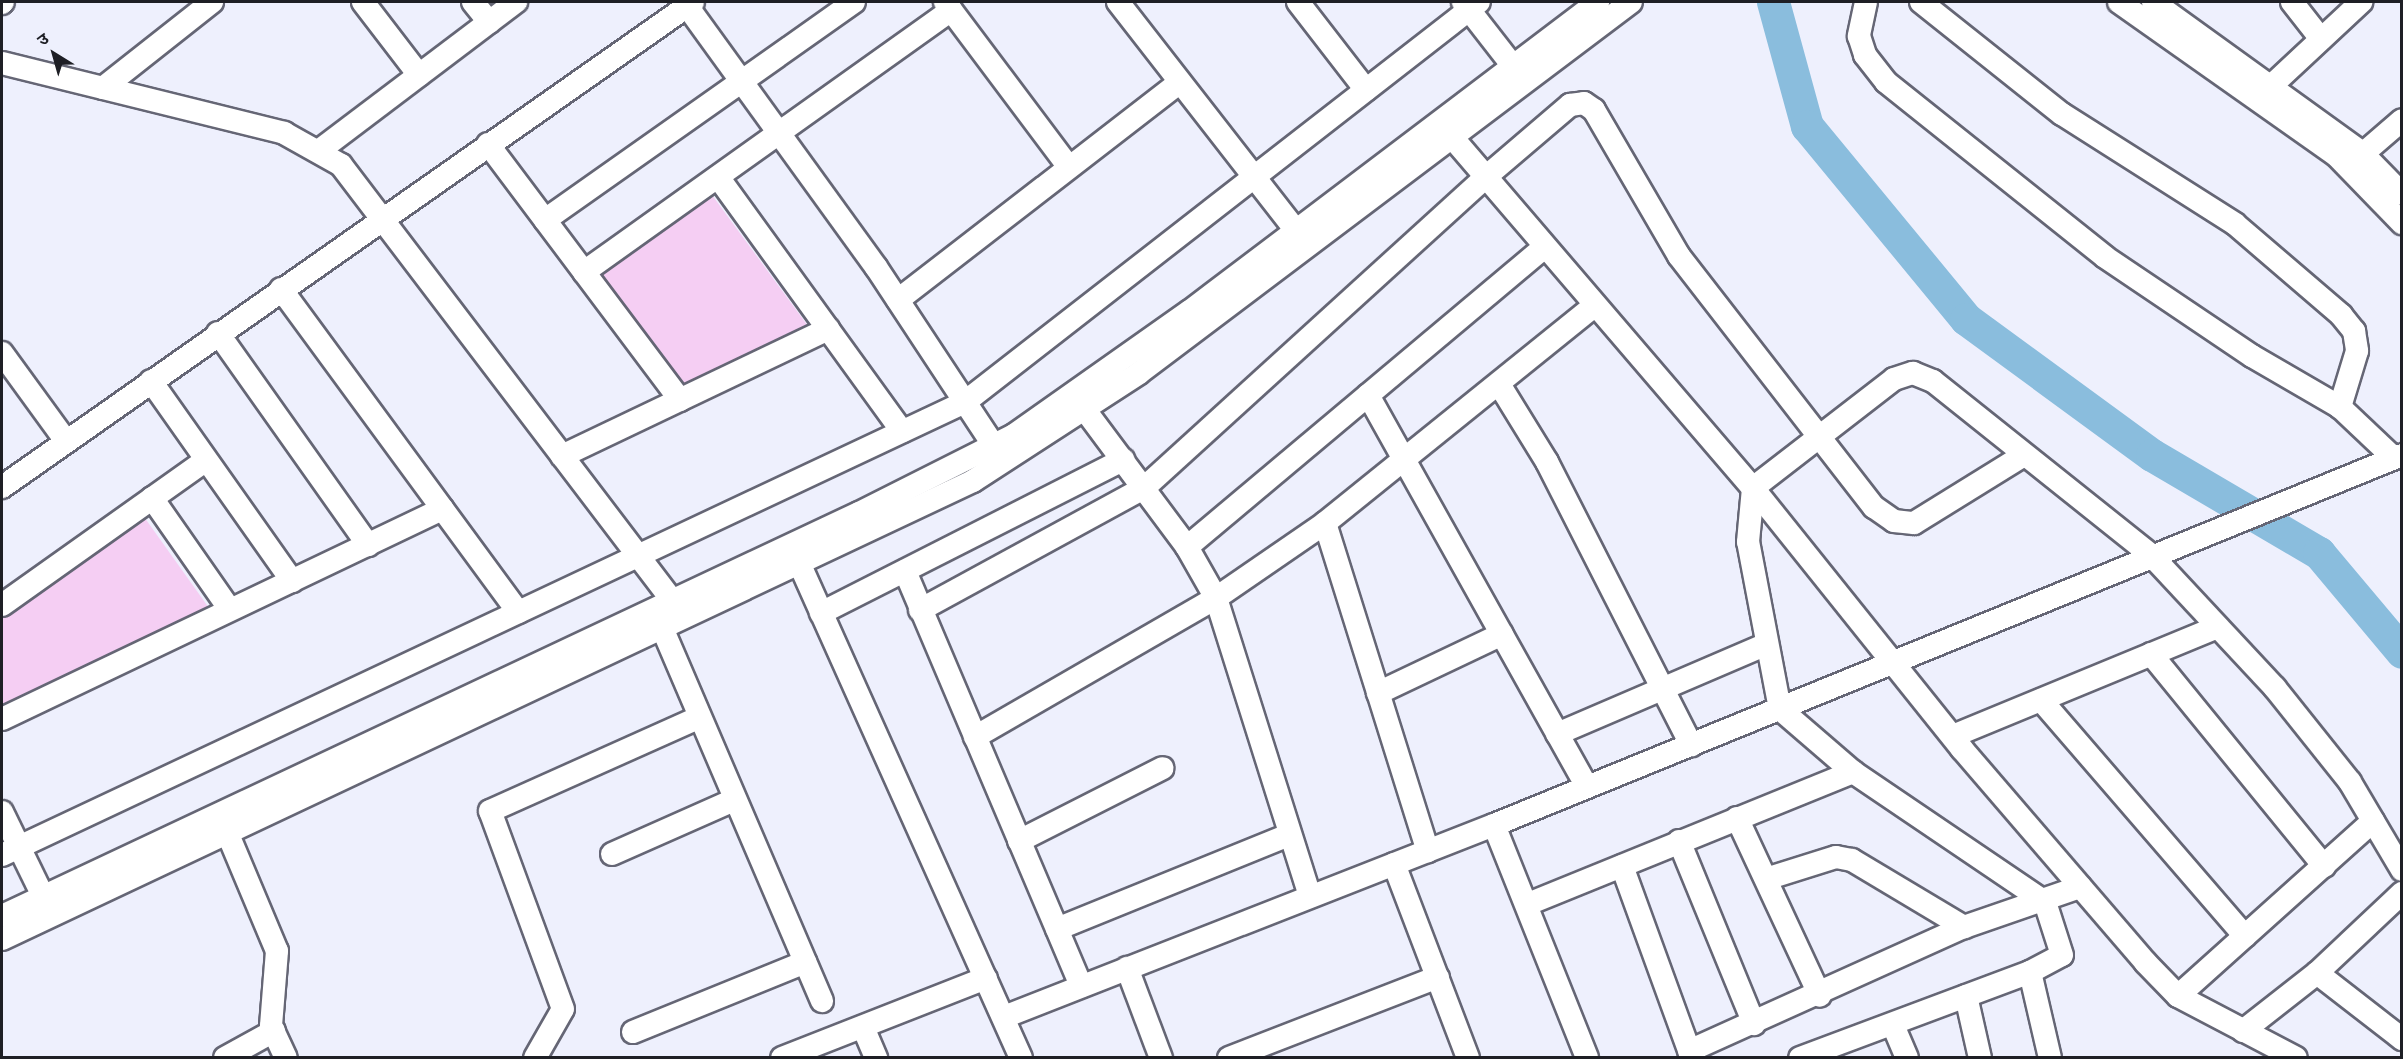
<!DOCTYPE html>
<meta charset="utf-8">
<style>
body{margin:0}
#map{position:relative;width:2403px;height:1059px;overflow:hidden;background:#eef0fd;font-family:Cabin,"Noto Sans Devanagari",sans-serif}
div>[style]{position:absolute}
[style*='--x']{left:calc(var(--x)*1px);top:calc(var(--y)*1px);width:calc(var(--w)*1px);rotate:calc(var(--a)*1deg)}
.green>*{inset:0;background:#f5cef3}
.river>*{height:33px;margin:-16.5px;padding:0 16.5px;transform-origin:16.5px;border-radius:16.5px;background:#8abddd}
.roads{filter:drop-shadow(2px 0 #656675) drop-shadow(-2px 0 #656675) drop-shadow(0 2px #656675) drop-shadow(0 -2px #656675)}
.minor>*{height:22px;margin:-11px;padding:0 11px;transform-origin:11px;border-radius:11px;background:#fff}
span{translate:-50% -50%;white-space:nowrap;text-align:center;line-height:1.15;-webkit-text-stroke:4.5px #eef0fd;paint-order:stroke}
.frame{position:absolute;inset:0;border:3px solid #1e1f25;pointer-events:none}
.north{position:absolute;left:24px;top:24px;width:60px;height:60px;-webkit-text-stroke:4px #eef0fd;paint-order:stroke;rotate:323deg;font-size:16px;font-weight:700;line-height:24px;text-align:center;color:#1e1f25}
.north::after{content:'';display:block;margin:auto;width:21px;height:27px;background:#1e1f25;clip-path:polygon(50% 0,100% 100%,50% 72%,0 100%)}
</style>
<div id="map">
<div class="green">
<div style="clip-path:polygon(712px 195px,808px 326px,683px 386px,598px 272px)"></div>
<div style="clip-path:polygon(142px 514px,209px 608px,2px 706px,2px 613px)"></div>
</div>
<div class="river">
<div style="--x:1773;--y:2;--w:129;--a:74.7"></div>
<div style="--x:1807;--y:126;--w:250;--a:50.5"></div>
<div style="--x:1966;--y:319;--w:230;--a:36.2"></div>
<div style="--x:2152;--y:455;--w:194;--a:30.4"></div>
<div style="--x:2319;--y:553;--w:129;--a:50"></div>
</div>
<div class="roads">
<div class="minor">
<div style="--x:363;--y:2;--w:92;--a:52.5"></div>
<div style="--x:473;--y:2;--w:26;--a:51"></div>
<div style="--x:945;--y:2;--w:206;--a:53.1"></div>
<div style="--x:1118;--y:2;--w:303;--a:52.1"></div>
<div style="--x:1298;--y:2;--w:111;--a:52.3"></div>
<div style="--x:1463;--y:2;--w:80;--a:52.1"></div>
<div style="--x:1866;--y:2;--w:35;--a:102"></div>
<div style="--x:1859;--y:36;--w:20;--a:72"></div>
<div style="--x:1865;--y:55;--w:34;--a:52"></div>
<div style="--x:1886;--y:82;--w:280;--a:38.6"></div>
<div style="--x:2105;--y:257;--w:177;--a:34"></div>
<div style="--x:2252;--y:356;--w:102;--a:30.1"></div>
<div style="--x:1921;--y:2;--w:180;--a:38.5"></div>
<div style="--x:2062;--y:114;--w:205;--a:32.4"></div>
<div style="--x:2235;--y:224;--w:140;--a:40.6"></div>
<div style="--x:2341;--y:315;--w:21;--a:51"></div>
<div style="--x:2354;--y:331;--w:20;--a:81"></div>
<div style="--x:2357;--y:351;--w:59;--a:106.9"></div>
<div style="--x:2340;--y:407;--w:74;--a:43.4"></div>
<div style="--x:2119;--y:2;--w:266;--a:35.2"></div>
<div style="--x:2336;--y:155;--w:95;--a:45.9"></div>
<div style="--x:2153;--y:2;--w:258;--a:35.8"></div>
<div style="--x:2362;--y:153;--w:57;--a:45.7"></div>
<div style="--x:2292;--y:2;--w:47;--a:51.9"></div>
<div style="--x:2;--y:3;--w:1;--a:-45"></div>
<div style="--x:687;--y:6;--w:322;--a:54.1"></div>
<div style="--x:876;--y:267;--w:214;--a:56.6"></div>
<div style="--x:2;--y:63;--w:291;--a:13.9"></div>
<div style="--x:284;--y:133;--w:65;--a:29.3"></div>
<div style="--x:341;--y:165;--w:562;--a:52.74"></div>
<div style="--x:2270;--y:87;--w:125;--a:-43"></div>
<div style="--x:103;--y:88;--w:139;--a:-38.3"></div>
<div style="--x:1451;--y:136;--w:464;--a:49.4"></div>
<div style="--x:1753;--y:488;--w:334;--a:51.3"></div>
<div style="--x:1962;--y:749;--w:281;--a:49.3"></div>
<div style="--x:2145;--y:962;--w:47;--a:45.9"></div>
<div style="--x:2178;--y:996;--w:133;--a:27.7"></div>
<div style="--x:488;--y:144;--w:320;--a:53.1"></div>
<div style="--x:320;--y:150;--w:246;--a:-37.1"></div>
<div style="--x:2351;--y:164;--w:67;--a:-40.8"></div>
<div style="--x:718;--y:177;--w:314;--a:54.1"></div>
<div style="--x:545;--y:220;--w:378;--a:-35.2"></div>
<div style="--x:584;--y:272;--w:451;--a:-35.5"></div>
<div style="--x:281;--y:289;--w:401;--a:53.7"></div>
<div style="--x:898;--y:300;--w:356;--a:-37.7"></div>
<div style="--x:218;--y:333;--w:260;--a:54.7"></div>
<div style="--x:2;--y:353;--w:109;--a:54"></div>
<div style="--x:151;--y:381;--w:245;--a:54.8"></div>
<div style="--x:1499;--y:384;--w:92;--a:58.4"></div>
<div style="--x:1547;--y:462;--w:318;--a:63"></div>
<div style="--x:1368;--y:395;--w:449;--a:60.8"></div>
<div style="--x:1085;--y:410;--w:171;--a:53.3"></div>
<div style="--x:1187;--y:547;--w:59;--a:60.4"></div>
<div style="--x:1216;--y:598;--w:313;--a:72.5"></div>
<div style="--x:562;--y:456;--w:295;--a:-25.5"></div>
<div style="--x:2;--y:487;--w:844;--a:-35.06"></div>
<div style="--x:152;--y:498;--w:136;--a:55.1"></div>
<div style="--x:1325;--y:523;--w:344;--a:72.6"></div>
<div style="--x:1187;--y:547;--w:467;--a:-40"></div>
<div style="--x:800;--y:565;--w:540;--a:65.85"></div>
<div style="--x:905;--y:571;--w:451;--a:67"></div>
<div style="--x:2;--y:605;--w:250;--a:-35.4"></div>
<div style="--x:920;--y:610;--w:255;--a:-28.6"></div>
<div style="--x:1144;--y:488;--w:465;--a:-42.3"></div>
<div style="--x:1488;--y:175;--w:108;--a:-40.5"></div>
<div style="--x:1570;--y:105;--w:14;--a:-8"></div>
<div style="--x:1584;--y:103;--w:12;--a:35"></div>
<div style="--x:1594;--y:110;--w:169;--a:59.8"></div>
<div style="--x:1679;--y:256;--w:318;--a:52.2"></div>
<div style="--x:1874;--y:507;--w:24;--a:35"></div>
<div style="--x:1894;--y:521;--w:20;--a:6"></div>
<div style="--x:1914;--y:523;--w:129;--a:-31.7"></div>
<div style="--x:821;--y:613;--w:339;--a:-26.9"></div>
<div style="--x:657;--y:616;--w:419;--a:66.8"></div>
<div style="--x:2151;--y:654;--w:274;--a:50.8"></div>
<div style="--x:1378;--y:693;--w:137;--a:-25.4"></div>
<div style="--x:2041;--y:700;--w:312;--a:49.2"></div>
<div style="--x:2;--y:719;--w:488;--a:-25.5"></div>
<div style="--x:1557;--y:734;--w:228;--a:-23.2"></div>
<div style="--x:1953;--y:736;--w:286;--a:-22.4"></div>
<div style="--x:975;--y:737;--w:278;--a:-30"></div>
<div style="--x:1216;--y:598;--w:132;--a:-34.5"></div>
<div style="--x:1325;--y:523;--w:346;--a:-38.9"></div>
<div style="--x:2;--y:812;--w:93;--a:64"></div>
<div style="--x:1737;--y:818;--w:196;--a:65"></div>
<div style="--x:1494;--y:825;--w:251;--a:68.2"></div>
<div style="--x:227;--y:832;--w:129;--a:67.2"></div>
<div style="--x:277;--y:951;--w:75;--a:94.6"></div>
<div style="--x:271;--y:1026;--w:35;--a:65"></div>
<div style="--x:1019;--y:841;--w:161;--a:-26.9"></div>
<div style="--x:1679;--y:841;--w:198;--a:67.7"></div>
<div style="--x:612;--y:854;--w:133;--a:-23.9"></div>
<div style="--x:2;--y:855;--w:1064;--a:-25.19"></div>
<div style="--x:965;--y:402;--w:651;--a:-37.89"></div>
<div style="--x:1394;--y:864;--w:208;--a:69.1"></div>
<div style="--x:1622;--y:866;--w:204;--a:70"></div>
<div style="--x:1769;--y:878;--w:70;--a:-17.4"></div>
<div style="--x:1836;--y:857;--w:16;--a:11"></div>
<div style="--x:1852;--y:860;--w:131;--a:30.9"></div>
<div style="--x:1528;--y:904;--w:351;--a:-22.1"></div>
<div style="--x:2;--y:916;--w:947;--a:-25.19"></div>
<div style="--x:859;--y:513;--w:174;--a:-26.7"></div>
<div style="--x:1014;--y:435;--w:215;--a:-35.2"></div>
<div style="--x:1190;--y:311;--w:512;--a:-37.14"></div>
<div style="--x:1057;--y:929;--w:250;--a:-22.1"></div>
<div style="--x:2;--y:939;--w:1074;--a:-25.25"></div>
<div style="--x:973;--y:481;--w:198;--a:-33"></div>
<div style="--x:1139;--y:373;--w:616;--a:-37.02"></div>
<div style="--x:1127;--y:968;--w:96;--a:69.3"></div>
<div style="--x:2030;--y:972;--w:88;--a:76.9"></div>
<div style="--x:2317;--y:973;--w:108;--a:37.8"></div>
<div style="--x:1966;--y:996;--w:64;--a:77.3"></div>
<div style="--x:2178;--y:996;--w:262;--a:-41.9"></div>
<div style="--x:1004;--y:1017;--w:526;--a:-21.4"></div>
<div style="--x:1494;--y:825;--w:980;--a:-22.17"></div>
<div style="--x:1893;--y:1025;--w:36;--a:67"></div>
<div style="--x:863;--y:1027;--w:34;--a:67"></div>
<div style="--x:2243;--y:1031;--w:94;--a:-38.1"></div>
<div style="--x:2317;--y:973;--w:117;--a:-43.3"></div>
<div style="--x:633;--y:1032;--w:186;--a:-22.1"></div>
<div style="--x:1689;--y:1051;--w:302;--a:-24.3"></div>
<div style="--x:1964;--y:927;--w:123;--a:-19"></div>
<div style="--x:225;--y:1058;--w:56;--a:-28.9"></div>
<div style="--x:535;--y:1058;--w:56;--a:-60.3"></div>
<div style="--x:563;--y:1009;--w:211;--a:-110.2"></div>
<div style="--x:490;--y:811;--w:228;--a:-24.1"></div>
<div style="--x:782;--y:1058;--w:219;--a:-21.4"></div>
<div style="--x:1229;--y:1058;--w:224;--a:-21.2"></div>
<div style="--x:1800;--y:1058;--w:246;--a:-20.5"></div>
<div style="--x:2030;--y:972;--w:36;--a:-28"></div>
<div style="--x:2062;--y:955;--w:56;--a:-107.8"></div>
<div style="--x:2045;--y:902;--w:232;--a:-145.9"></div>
<div style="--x:1853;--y:772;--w:96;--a:-139.2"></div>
<div style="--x:1780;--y:709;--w:170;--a:-100.8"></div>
<div style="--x:1748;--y:542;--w:54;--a:-84.7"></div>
<div style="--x:1753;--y:488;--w:178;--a:-37.7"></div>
<div style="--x:1894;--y:379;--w:20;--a:-18"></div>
<div style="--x:1913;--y:373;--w:22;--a:22"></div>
<div style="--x:1933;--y:381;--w:280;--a:38.6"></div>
<div style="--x:2152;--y:556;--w:180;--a:47"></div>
<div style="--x:2275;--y:688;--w:120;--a:51.4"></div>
<div style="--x:2350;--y:782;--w:102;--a:59.4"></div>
</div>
</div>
<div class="frame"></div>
<div class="north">उ</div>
</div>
